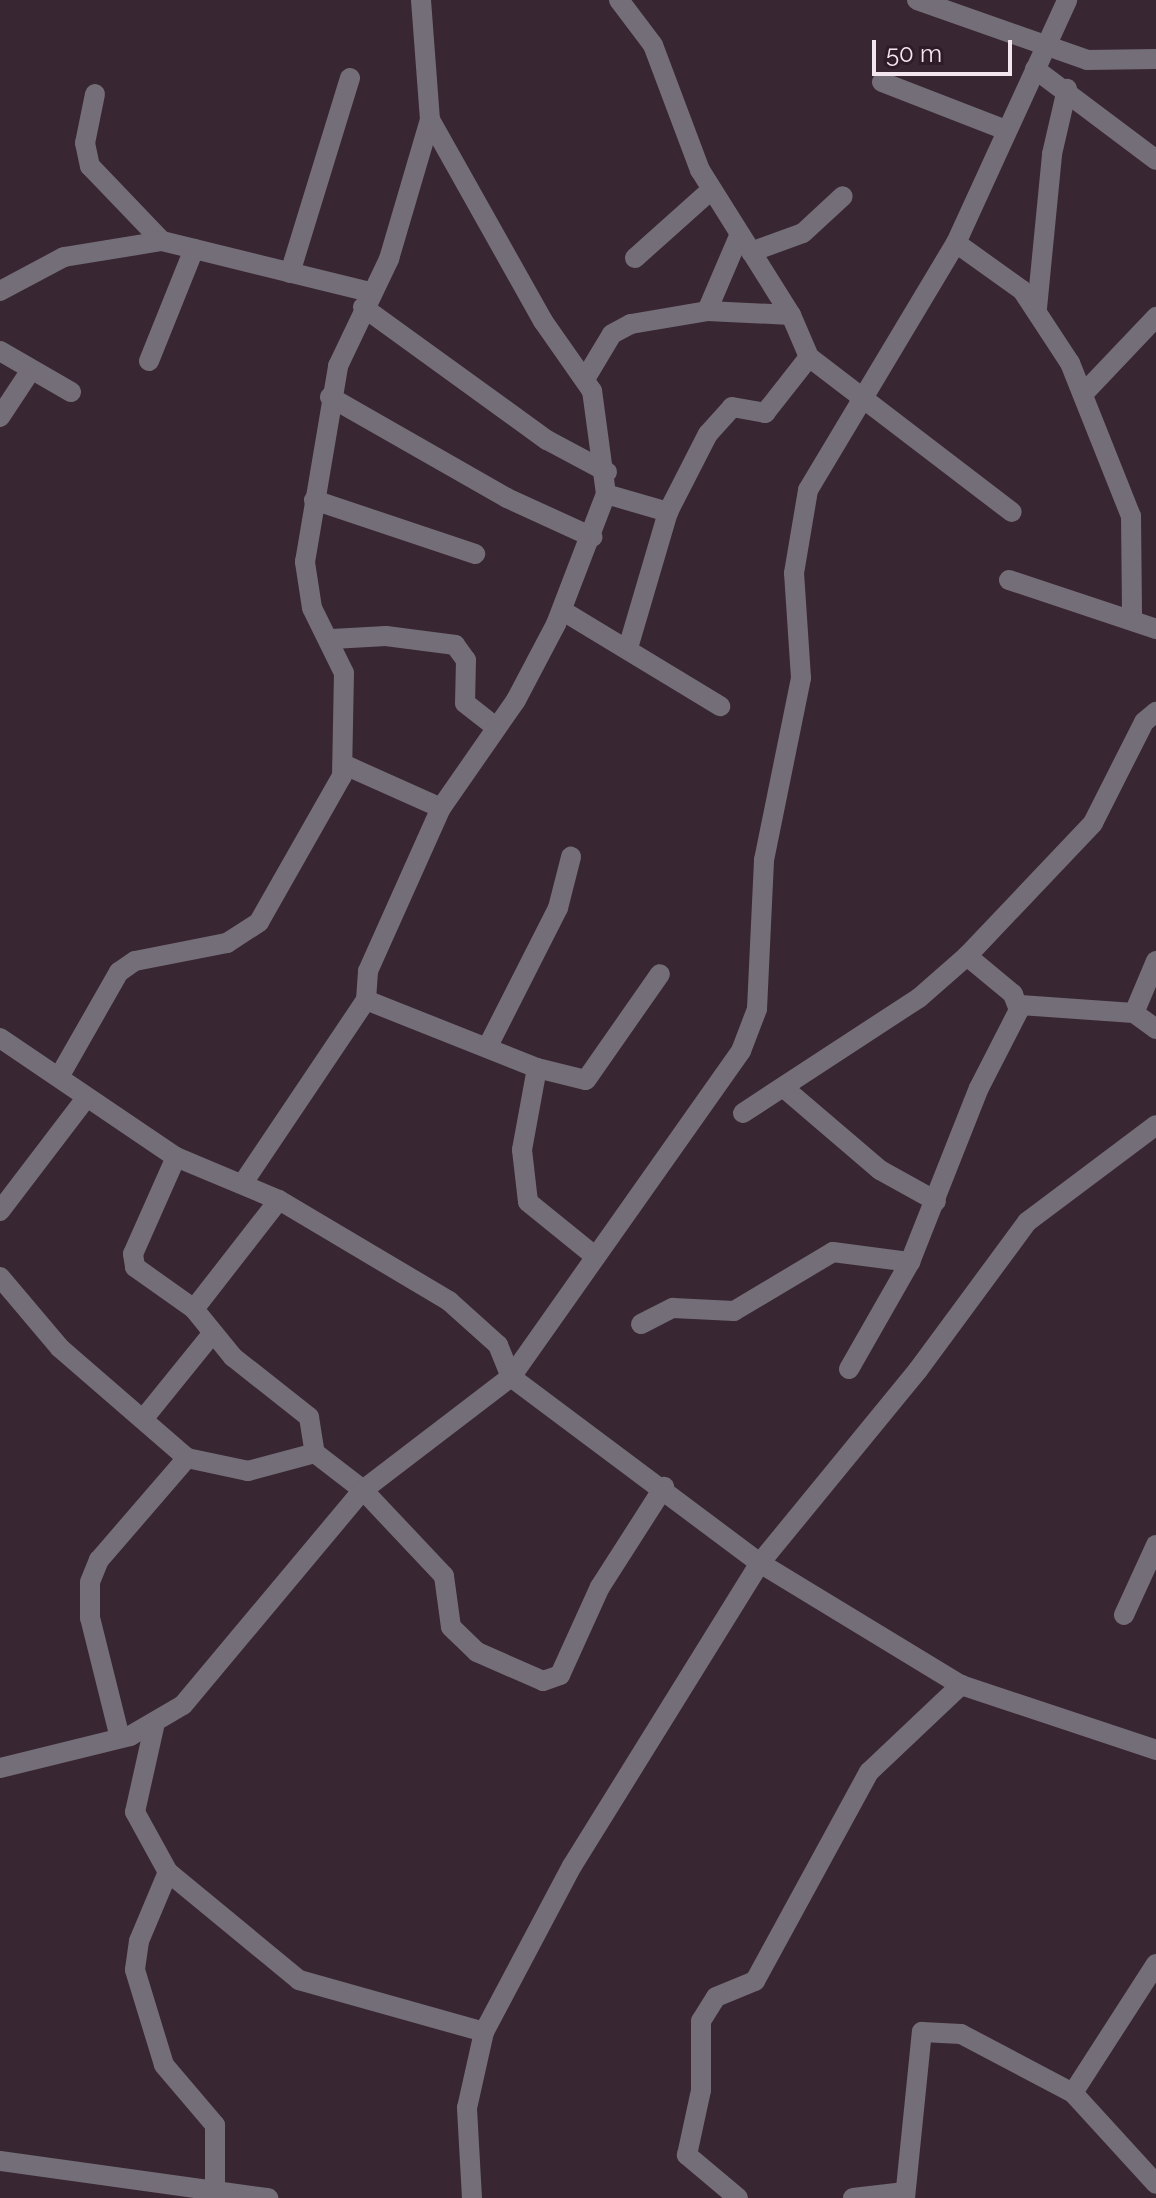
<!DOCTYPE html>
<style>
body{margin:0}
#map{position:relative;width:1156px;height:2198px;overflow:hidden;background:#392633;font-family:Raleway,sans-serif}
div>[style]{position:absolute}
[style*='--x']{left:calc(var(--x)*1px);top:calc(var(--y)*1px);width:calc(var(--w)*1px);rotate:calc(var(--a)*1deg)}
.minor>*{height:20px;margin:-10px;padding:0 10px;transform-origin:10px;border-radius:10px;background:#746e78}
span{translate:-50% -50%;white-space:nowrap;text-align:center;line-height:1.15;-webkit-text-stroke:6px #2f1c29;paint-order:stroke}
.scale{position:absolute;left:872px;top:40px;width:140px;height:36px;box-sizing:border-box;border:4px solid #f4e6ef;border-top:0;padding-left:10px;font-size:24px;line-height:28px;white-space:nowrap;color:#f4e6ef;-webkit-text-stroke:6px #2f1c29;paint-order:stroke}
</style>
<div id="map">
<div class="minor">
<div style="--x:619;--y:0;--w:56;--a:52.9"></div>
<div style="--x:653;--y:45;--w:134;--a:69.4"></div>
<div style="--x:700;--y:170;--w:171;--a:57.9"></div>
<div style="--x:791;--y:315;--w:46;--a:66.8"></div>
<div style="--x:809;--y:357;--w:255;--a:37.4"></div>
<div style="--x:917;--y:0;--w:180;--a:19.4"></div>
<div style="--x:1087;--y:60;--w:69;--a:-0.8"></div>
<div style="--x:1035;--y:69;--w:151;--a:36.9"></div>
<div style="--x:882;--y:82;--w:133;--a:21.2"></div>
<div style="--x:95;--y:94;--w:50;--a:101.5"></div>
<div style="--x:85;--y:143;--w:24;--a:78"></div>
<div style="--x:90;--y:166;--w:104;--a:46.2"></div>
<div style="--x:956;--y:243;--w:81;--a:35.5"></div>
<div style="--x:1022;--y:290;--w:87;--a:56.7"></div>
<div style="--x:1070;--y:363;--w:165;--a:68.3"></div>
<div style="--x:1131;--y:516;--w:103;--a:89.4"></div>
<div style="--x:751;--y:252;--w:55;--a:-20.1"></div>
<div style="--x:803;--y:233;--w:54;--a:-42.8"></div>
<div style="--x:635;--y:258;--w:102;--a:-41.8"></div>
<div style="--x:290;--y:273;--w:204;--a:-72.9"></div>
<div style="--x:0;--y:291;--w:72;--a:-28"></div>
<div style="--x:64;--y:257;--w:99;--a:-9.3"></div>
<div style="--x:162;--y:241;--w:214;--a:13.8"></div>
<div style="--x:363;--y:307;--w:227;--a:35.9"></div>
<div style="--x:547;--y:440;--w:68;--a:28.1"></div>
<div style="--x:1037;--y:308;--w:155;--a:-84.4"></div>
<div style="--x:1052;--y:154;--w:67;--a:-77"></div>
<div style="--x:707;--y:311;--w:82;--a:-66.9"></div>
<div style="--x:0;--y:351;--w:82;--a:30"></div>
<div style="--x:149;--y:361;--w:121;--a:-68.1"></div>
<div style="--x:585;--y:379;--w:52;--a:-59"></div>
<div style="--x:612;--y:334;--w:21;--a:-28"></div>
<div style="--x:631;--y:324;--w:77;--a:-9.7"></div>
<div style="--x:707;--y:311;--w:84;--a:2.7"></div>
<div style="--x:1084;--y:393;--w:105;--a:-46.5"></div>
<div style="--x:330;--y:397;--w:204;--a:29.7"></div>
<div style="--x:507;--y:498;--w:94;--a:24.6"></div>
<div style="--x:0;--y:417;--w:56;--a:-56.6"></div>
<div style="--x:606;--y:494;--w:65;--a:16.2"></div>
<div style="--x:314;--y:500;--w:170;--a:18.5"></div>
<div style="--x:1009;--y:580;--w:155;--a:18.4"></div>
<div style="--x:563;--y:611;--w:184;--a:31.2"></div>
<div style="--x:332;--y:639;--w:54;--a:-3.2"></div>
<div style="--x:386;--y:636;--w:70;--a:7.4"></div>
<div style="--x:455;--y:645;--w:19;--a:54"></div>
<div style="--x:466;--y:660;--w:43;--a:91.3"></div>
<div style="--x:465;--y:703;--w:39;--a:38"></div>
<div style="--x:628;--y:648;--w:142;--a:-73.6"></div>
<div style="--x:668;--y:512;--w:88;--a:-62.9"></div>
<div style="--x:708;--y:434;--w:36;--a:-48"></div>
<div style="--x:732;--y:407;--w:34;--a:10"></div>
<div style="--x:765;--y:413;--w:71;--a:-51.8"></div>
<div style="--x:345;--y:765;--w:105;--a:24.1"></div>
<div style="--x:1156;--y:961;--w:56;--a:112.9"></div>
<div style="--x:1134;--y:1013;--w:27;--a:36"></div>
<div style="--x:366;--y:1000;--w:184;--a:21.7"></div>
<div style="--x:537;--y:1068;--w:50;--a:13.8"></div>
<div style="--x:586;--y:1080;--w:129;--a:-55.1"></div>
<div style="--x:1020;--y:1005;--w:114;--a:4"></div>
<div style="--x:0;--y:1038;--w:212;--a:34.1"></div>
<div style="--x:176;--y:1157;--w:112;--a:22.7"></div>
<div style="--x:279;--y:1200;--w:198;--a:30.7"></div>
<div style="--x:449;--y:1301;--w:66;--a:41.9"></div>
<div style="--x:498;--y:1345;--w:35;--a:68"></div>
<div style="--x:511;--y:1377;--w:311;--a:36.8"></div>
<div style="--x:760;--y:1563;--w:235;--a:31.3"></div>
<div style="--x:961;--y:1685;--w:206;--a:18.4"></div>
<div style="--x:488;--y:1046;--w:155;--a:-63.1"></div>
<div style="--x:558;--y:908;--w:53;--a:-75.7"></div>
<div style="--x:537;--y:1068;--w:83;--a:100.4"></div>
<div style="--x:522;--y:1150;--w:52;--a:83.4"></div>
<div style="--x:528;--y:1202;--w:87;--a:39"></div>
<div style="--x:59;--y:1077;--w:121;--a:-60.3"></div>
<div style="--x:119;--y:972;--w:19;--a:-35"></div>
<div style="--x:135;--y:961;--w:94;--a:-11.1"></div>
<div style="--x:227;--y:943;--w:38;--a:-33"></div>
<div style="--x:259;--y:922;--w:168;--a:-60.4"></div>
<div style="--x:342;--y:776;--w:103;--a:-88.9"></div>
<div style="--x:344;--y:673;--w:72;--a:-116.2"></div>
<div style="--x:312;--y:608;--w:47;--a:-98.7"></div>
<div style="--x:305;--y:562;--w:199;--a:-80.4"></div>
<div style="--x:338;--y:366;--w:119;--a:-64.5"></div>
<div style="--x:389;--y:259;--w:145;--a:-73.6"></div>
<div style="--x:784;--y:1088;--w:126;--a:40.5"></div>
<div style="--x:880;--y:1170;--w:64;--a:29"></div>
<div style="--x:743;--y:1113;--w:210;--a:-33.2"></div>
<div style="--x:919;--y:998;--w:64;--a:-41.2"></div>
<div style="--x:967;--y:956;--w:183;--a:-46.5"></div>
<div style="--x:1093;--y:823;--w:113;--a:-63.2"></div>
<div style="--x:1144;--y:722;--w:16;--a:-40"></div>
<div style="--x:176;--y:1157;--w:106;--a:113.9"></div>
<div style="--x:133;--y:1254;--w:13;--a:81"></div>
<div style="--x:135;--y:1267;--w:72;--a:35.4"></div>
<div style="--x:194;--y:1309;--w:62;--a:50.9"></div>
<div style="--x:233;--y:1357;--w:97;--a:38.3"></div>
<div style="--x:309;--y:1417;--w:36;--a:81"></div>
<div style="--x:315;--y:1453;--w:61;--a:37.6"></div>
<div style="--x:363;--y:1490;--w:118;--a:46.7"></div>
<div style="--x:444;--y:1576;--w:51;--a:82.2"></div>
<div style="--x:451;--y:1627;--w:36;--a:44"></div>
<div style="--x:477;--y:1652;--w:72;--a:23.7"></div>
<div style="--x:543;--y:1681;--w:18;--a:-19"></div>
<div style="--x:560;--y:1675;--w:97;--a:-65.6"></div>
<div style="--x:600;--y:1587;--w:119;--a:-57.4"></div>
<div style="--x:243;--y:1183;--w:220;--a:-56.1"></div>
<div style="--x:366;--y:1000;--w:29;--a:-86"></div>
<div style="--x:368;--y:971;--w:179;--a:-65.9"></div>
<div style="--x:441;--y:808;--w:131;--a:-55.2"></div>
<div style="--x:516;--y:700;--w:86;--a:-62.2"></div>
<div style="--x:556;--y:624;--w:139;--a:-69"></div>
<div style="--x:606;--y:494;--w:104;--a:-97.7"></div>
<div style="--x:592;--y:391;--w:85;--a:-125"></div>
<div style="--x:543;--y:321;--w:231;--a:-119.3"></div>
<div style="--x:430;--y:120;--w:120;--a:-94.3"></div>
<div style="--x:0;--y:1211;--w:143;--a:-52.7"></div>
<div style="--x:0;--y:1277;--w:93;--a:49.8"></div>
<div style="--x:60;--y:1348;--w:168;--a:40.9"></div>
<div style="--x:187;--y:1458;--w:62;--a:12"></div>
<div style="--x:248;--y:1471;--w:69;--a:-15"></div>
<div style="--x:194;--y:1309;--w:138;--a:-52.1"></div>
<div style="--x:641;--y:1324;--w:36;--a:-27"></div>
<div style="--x:673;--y:1308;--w:61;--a:2.8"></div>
<div style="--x:734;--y:1311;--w:115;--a:-30.8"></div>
<div style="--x:833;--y:1252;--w:78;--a:7.4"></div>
<div style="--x:849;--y:1369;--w:123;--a:-60.3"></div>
<div style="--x:910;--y:1262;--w:187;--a:-68.4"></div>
<div style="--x:979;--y:1088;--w:88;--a:-62.9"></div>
<div style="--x:1019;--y:1010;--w:17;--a:-111"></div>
<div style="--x:1013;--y:994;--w:60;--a:-140.4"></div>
<div style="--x:144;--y:1418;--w:108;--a:-51"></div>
<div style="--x:1124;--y:1615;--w:77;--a:-65.4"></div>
<div style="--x:154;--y:1727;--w:87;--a:102.6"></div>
<div style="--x:135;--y:1812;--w:68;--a:61.2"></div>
<div style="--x:168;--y:1872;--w:170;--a:39.5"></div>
<div style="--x:299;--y:1980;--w:192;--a:15.7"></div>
<div style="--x:120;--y:1738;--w:124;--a:-104"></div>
<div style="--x:90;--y:1618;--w:36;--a:-90"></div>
<div style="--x:90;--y:1582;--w:24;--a:-68"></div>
<div style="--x:99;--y:1560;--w:135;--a:-49.2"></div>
<div style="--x:0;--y:1768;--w:134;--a:-13.8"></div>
<div style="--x:130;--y:1736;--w:61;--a:-30.3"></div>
<div style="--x:183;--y:1705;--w:280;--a:-50.1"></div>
<div style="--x:363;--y:1490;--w:186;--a:-37.4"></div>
<div style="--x:511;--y:1377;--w:399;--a:-54.8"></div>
<div style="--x:741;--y:1051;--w:45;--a:-69.1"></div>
<div style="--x:757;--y:1009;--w:149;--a:-87.3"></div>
<div style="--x:764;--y:860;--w:186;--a:-78.5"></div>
<div style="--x:801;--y:678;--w:105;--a:-93.8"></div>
<div style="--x:794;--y:573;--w:84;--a:-80.4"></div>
<div style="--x:808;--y:490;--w:288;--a:-59.1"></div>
<div style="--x:956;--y:243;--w:267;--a:-65.4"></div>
<div style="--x:168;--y:1872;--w:75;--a:112.8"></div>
<div style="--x:139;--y:1941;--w:29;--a:98"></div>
<div style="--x:135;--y:1970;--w:99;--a:73"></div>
<div style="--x:164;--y:2065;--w:79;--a:49.6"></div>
<div style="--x:215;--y:2125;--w:63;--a:90"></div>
<div style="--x:1156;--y:1964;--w:153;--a:122.8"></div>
<div style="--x:1073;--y:2093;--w:123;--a:47.6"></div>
<div style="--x:0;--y:2161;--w:271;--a:7.9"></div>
<div style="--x:472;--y:2198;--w:90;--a:-93.2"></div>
<div style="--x:467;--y:2108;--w:78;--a:-77.4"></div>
<div style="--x:484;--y:2032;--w:188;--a:-62.1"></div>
<div style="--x:572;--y:1866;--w:357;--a:-58.2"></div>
<div style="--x:760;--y:1563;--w:249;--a:-50.7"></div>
<div style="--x:918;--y:1370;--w:184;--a:-53.6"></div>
<div style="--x:1027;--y:1222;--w:161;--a:-36.9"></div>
<div style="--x:738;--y:2198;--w:67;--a:-139.9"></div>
<div style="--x:687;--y:2155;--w:66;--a:-77.8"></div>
<div style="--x:701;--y:2090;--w:69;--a:-90"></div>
<div style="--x:701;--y:2021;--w:28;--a:-58"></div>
<div style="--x:716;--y:1997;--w:42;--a:-22.3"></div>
<div style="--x:755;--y:1981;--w:238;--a:-61.4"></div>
<div style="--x:869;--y:1772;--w:127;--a:-43.4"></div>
<div style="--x:853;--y:2198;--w:50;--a:-6.8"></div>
<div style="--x:905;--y:2198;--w:167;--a:-84.2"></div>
<div style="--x:922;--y:2032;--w:39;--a:3"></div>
<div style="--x:961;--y:2034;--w:127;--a:27.8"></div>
</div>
<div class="scale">50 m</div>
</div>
